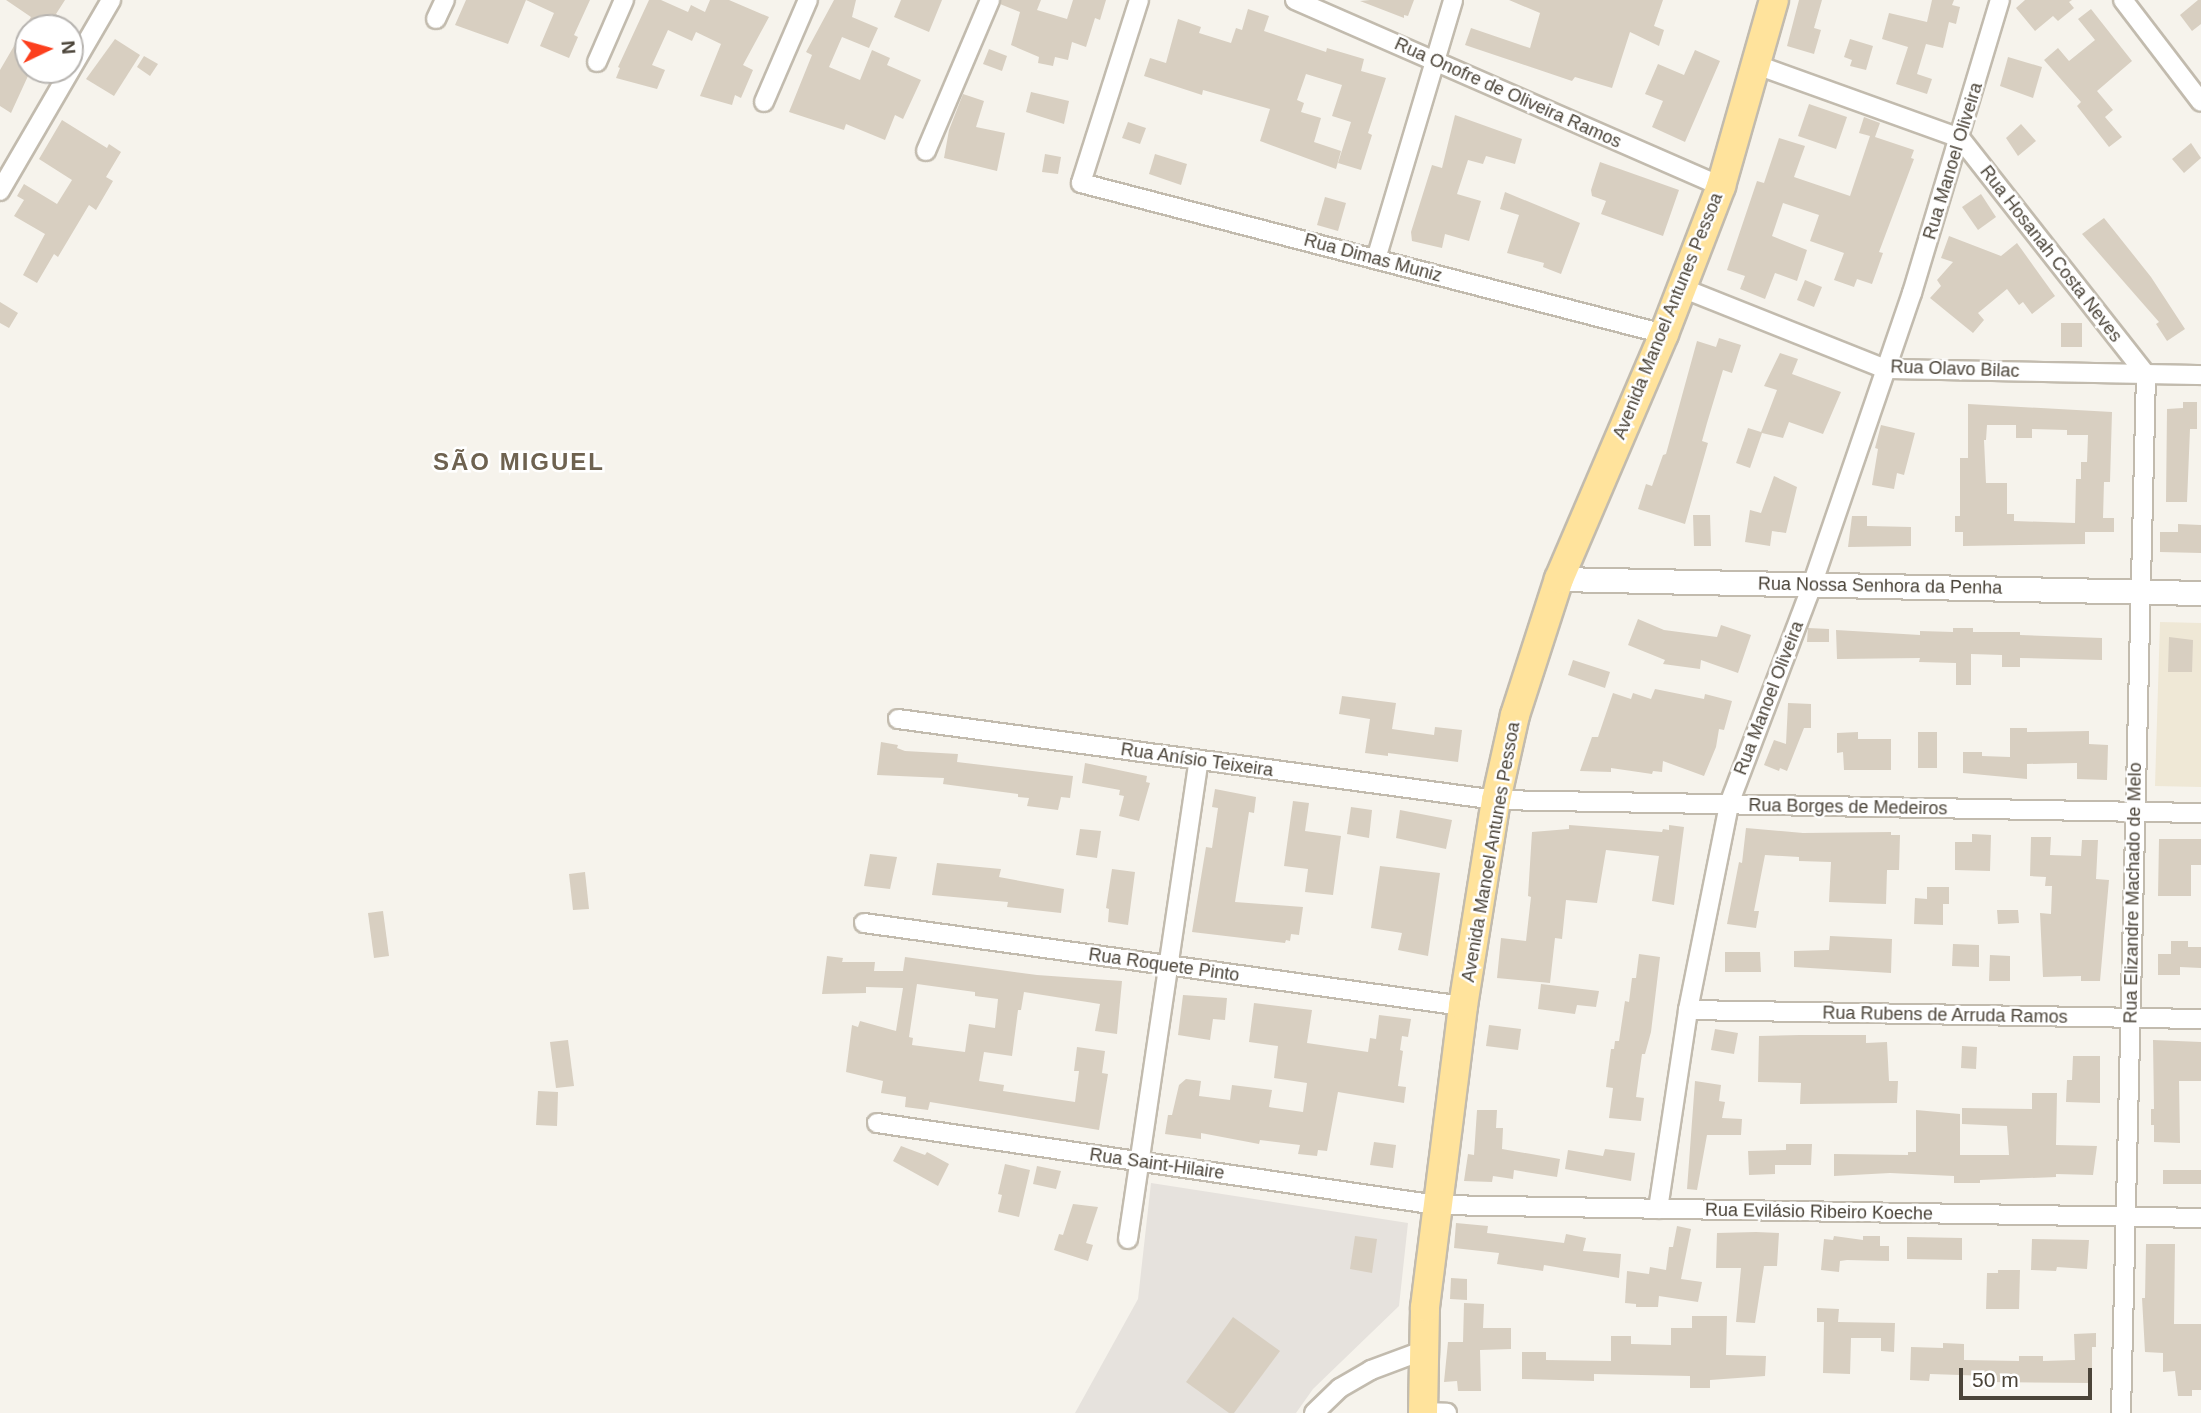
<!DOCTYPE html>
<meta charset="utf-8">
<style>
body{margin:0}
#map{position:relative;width:2201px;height:1413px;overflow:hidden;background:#f6f3ec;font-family:Helvetica,sans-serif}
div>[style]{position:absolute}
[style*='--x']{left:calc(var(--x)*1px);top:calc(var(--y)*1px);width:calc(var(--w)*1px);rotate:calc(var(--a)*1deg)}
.industrial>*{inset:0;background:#e6e2dd}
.education>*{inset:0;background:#efe8d6}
.building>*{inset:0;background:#d8cfc1}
.roads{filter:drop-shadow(2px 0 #c2bbae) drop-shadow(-2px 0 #c2bbae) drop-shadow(0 2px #c2bbae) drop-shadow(0 -2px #c2bbae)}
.minor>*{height:18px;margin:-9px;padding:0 9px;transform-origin:9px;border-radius:9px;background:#fff}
.tertiary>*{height:23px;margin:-11.5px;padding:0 11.5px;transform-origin:11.5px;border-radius:11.5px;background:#fff}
.primary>*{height:28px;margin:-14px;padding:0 14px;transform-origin:14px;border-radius:14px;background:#ffe39c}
span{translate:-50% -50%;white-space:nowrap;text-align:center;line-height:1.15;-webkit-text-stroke:5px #fff;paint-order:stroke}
.street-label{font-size:18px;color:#4b4439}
.district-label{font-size:24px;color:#6e6250;font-weight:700;letter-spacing:2px}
.north{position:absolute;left:14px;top:14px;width:70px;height:70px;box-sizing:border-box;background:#fff;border:2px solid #b7b4b0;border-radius:50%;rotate:85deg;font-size:19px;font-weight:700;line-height:28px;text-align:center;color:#4b4439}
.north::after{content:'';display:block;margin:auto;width:24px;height:32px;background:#fc3f1d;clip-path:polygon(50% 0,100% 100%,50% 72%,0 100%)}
.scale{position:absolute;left:1959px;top:1368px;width:133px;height:32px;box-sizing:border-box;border:4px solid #4b4439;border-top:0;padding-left:9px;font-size:21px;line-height:24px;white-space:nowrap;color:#4b4439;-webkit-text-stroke:5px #fff;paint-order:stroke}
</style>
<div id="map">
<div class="industrial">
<div style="clip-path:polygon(1151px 1183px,1408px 1223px,1399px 1306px,1313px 1389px,1296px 1413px,1075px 1413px,1138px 1299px)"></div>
</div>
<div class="education">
<div style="clip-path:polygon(2160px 622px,2201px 623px,2201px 787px,2155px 786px)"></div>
</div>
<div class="building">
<div style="clip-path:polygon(6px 0,65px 0,56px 14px,61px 18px,54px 28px,28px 28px,28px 76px,11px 113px,0 106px,0 70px,31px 17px)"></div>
<div style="clip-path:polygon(466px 0,590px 0,574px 35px,578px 37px,569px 58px,540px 46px,554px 13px,526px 0,508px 44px,455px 25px)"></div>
<div style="clip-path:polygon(649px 0,661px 0,688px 12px,691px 5px,705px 12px,710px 0,729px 0,769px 17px,743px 65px,753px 70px,741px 98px,735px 95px,732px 105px,700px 96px,721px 44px,696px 32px,692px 41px,668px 30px,652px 65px,665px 70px,657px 89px,616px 78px,620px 68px,618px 67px)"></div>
<div style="clip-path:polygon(834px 0,856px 0,852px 17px,878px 28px,869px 48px,842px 37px,829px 67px,860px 80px,872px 50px,890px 58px,887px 65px,921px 80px,903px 119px,895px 115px,885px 140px,846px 124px,844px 130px,789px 112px,812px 55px,806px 52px)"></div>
<div style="clip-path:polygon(901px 0,942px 0,929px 32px,894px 17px)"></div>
<div style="clip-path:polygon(1001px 0,1041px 0,1037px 10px,1067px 19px,1073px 0,1106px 0,1100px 20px,1095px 18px,1086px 47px,1072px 42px,1068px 60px,1055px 57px,1053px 66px,1038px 63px,1039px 57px,1011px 45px,1020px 12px,1000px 4px)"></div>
<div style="clip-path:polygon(1370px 0,1414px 0,1408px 16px,1404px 15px,1404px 18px,1360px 1px)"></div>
<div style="clip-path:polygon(1509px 0,1663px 0,1654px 26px,1664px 30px,1659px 46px,1630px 32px,1612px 88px,1575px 77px,1572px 81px,1465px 45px,1471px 28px,1530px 48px,1540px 13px)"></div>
<div style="clip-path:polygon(1799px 0,1822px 0,1814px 28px,1821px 30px,1814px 54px,1787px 46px)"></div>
<div style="clip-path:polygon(1932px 0,1954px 0,1952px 5px,1960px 7px,1956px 24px,1949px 22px,1943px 48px,1926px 44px,1917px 74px,1932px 79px,1927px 94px,1896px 84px,1908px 47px,1882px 39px,1889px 13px,1927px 22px)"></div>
<div style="clip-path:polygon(2025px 0,2072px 0,2069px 2px,2074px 8px,2058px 21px,2053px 16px,2035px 31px,2016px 8px)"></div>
<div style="clip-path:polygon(2198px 0,2201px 0,2201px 24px,2192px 31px,2180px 15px)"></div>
<div style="clip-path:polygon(1248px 9px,1269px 16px,1264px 31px,1326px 52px,1327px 48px,1364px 59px,1361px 71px,1386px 78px,1368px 133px,1372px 135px,1361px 170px,1338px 163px,1351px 122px,1332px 116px,1342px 85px,1306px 74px,1297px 100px,1304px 103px,1301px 112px,1321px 118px,1314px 142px,1341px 151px,1336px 169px,1260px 141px,1270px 109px,1203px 90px,1202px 95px,1144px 76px,1150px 58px,1166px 63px,1178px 19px,1201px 27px,1199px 33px,1231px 43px,1236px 28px,1242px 30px)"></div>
<div style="clip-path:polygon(2091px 9px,2132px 61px,2097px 91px,2113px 110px,2105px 117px,2122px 137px,2109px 147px,2077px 106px,2081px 102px,2044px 60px,2058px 48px,2069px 61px,2095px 40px,2078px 19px)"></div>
<div style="clip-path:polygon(115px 39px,140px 55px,114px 96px,86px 79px)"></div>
<div style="clip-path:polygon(1850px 39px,1873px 46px,1866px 70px,1850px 66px,1852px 60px,1844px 57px)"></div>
<div style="clip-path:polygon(989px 49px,1007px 56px,1002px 71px,983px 64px)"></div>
<div style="clip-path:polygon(1695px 50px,1720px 61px,1685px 142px,1652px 127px,1663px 101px,1645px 94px,1658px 64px,1684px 75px)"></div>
<div style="clip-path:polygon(144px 56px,158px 64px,150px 76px,137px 67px)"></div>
<div style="clip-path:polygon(2008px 57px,2042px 67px,2033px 98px,2000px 86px)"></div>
<div style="clip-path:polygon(1031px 92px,1069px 101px,1064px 124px,1026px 112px)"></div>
<div style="clip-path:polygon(963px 94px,984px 101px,976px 127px,1005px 133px,997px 171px,944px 158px,949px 130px)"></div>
<div style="clip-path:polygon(1809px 104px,1847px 117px,1836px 149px,1798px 136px)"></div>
<div style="clip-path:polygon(1455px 115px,1522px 139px,1515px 164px,1486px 156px,1483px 164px,1468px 160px,1457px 194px,1481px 201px,1469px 241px,1445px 234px,1442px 248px,1412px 241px,1411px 232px,1432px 165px,1442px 168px)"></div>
<div style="clip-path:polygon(1864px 117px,1880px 123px,1875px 137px,1914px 150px,1911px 158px,1914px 159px,1879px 252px,1883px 253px,1872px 284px,1857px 279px,1854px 287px,1834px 280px,1844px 253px,1810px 241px,1819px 215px,1783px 203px,1772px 236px,1807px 250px,1797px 281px,1775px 273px,1765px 299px,1740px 289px,1745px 276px,1727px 270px,1757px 181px,1764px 183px,1779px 138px,1805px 146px,1794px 177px,1850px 196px,1870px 136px,1859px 133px)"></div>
<div style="clip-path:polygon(62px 120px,107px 148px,109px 144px,121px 152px,106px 177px,113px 181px,96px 210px,89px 205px,58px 257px,54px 254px,37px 283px,23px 275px,45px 234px,14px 216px,24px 200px,17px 196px,24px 184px,57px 204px,72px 180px,39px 159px)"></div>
<div style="clip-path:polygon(1128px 122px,1146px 128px,1140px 144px,1122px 138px)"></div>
<div style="clip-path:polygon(2021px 124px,2036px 141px,2018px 156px,2006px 138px)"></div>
<div style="clip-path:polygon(2191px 143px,2201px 158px,2184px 173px,2172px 159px)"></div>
<div style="clip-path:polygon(1045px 154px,1061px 157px,1058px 174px,1042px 172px)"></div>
<div style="clip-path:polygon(1155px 154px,1187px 164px,1181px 185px,1149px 174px)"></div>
<div style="clip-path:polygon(1600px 162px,1679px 190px,1663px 236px,1601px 214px,1606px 201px,1592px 196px,1591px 190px)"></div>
<div style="clip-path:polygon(1505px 192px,1580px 223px,1561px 274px,1543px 267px,1544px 263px,1507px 253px,1519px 215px,1500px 209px)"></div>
<div style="clip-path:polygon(1981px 194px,1996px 217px,1978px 230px,1962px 207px)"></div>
<div style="clip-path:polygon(1325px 197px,1346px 203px,1338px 231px,1317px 225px)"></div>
<div style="clip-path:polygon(2104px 218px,2151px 277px,2185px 329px,2167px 341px,2156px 324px,2159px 322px,2082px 234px)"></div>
<div style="clip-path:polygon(1949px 236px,2001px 256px,2017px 243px,2055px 296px,2032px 314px,2023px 302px,2019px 305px,2007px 289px,1978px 313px,1984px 320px,1973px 333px,1930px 298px,1941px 286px,1937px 280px,1953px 262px,1941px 258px)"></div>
<div style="clip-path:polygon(1805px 280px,1822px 287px,1814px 307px,1797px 300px)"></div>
<div style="clip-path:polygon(0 302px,18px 313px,9px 328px,0 323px)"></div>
<div style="clip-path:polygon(2061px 323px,2082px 323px,2082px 347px,2061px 347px)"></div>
<div style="clip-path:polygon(1719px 338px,1741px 345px,1732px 373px,1723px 370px,1707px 423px,1702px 441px,1708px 443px,1685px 524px,1638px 509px,1646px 484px,1652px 486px,1663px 455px,1666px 454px,1697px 341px,1716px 347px)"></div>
<div style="clip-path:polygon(1780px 353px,1798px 359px,1792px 374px,1841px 392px,1823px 434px,1789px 422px,1783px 438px,1762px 433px,1750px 468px,1736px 463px,1748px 428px,1761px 432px,1777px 390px,1764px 386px)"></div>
<div style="clip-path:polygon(2183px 402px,2197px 402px,2197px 429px,2190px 429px,2187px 502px,2166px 502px,2167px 409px,2183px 408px)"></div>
<div style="clip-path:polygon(evenodd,1968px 404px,2112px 412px,2110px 482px,2104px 482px,2103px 518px,2114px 518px,2114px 532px,2085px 532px,2085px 544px,1963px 546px,1963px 532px,1955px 532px,1955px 516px,1960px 516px,1960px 458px,1968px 458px,1968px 404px,1987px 425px,2016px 425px,2016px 438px,2032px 438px,2032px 429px,2067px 430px,2067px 435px,2088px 435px,2087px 462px,2081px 462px,2081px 479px,2076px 479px,2075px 523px,2014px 521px,2014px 514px,2007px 514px,2007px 483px,1986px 483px,1984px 440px,1986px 440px,1987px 425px)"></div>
<div style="clip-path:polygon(1881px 425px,1915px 433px,1904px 475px,1897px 473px,1894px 489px,1872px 485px,1878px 449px,1875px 448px)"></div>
<div style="clip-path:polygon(1774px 476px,1797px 487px,1786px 533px,1772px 531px,1770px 546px,1745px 542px,1750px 510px,1761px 513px)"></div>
<div style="clip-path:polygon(1693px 515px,1710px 515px,1711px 546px,1694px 546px)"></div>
<div style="clip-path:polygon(1852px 516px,1867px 516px,1867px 526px,1911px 527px,1911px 546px,1848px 547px)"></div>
<div style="clip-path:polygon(2178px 524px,2201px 525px,2201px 553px,2160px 552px,2160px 532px,2178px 532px)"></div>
<div style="clip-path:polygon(1638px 619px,1664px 630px,1717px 637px,1721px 625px,1751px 635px,1738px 673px,1701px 660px,1700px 669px,1663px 664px,1665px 660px,1628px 645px)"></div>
<div style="clip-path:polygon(1808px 628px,1829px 629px,1829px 642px,1807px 642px)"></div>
<div style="clip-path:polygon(1953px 628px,1973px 628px,1973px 632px,2020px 632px,2020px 635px,2102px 638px,2102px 660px,2020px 658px,2020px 667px,2002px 667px,2002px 655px,1971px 654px,1971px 685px,1956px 685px,1956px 663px,1919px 662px,1920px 658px,1837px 659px,1836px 630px,1920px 635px,1920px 631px,1953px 632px)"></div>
<div style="clip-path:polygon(2169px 637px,2193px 640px,2192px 672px,2168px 672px)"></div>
<div style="clip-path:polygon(1573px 660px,1610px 672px,1605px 688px,1568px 675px)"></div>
<div style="clip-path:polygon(1655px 689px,1704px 699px,1705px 694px,1732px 701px,1724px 730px,1719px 729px,1716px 747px,1704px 776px,1663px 761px,1662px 772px,1653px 771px,1652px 774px,1611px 768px,1611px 772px,1580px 771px,1592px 737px,1598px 737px,1613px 693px,1631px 699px,1633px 693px,1651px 699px)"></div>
<div style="clip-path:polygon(1342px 696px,1396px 703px,1392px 729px,1434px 735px,1435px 727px,1462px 730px,1458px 762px,1388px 753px,1388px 756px,1365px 753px,1370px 719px,1339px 714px)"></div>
<div style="clip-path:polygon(1788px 703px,1811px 704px,1811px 728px,1804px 728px,1787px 771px,1780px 768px,1779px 771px,1764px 765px,1774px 740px,1786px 744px)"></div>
<div style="clip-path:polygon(2010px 728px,2027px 728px,2027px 732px,2089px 731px,2089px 744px,2108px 745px,2107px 780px,2077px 779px,2077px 763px,2027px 764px,2027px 779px,1963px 773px,1963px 752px,1982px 752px,1982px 756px,2010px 757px)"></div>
<div style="clip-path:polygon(1858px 732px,1858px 739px,1891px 739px,1891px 770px,1844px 770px,1843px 752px,1837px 753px,1837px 733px)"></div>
<div style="clip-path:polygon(1918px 732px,1937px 732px,1937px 768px,1918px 768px)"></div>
<div style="clip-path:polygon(881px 742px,898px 745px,897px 748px,905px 751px,958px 754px,957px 762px,1073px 776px,1070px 798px,1061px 797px,1058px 810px,1027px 806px,1029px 798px,1018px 797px,1018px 794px,943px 784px,944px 778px,877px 775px)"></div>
<div style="clip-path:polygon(1085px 763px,1147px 776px,1146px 782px,1150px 783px,1139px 821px,1119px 816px,1124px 796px,1119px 795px,1120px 790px,1082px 783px)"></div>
<div style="clip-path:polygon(1215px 789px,1256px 797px,1254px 813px,1249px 812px,1235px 902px,1303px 907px,1299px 935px,1291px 934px,1290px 941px,1286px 940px,1285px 943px,1192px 932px,1206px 847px,1212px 848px,1218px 808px,1212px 807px)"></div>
<div style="clip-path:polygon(1293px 801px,1309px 803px,1305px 831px,1341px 836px,1333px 895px,1305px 892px,1308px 869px,1284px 866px)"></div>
<div style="clip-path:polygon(1351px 807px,1372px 810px,1369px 838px,1347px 834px)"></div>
<div style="clip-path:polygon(1400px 810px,1452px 820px,1446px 849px,1396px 838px)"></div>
<div style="clip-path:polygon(1569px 825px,1662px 832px,1663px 829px,1669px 830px,1669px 825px,1684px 827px,1674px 905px,1652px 901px,1659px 856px,1606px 850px,1597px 903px,1566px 900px,1562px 939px,1555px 938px,1550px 983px,1497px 978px,1501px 938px,1526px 941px,1531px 897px,1528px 896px,1532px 832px,1569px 829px)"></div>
<div style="clip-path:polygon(1746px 828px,1803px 833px,1891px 832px,1891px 835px,1900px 835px,1899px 870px,1887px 870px,1886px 904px,1829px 902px,1831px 862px,1799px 861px,1799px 857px,1765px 855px,1754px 911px,1759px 911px,1756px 928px,1727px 924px,1739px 862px,1742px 863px)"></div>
<div style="clip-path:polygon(1080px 829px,1101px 831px,1097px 858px,1076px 855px)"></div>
<div style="clip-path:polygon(1972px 834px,1991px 835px,1990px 871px,1955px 870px,1955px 842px,1972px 842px)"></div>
<div style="clip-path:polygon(2031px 837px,2051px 837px,2050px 855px,2081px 856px,2082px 840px,2098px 840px,2096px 879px,2109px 880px,2100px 981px,2081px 981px,2081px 976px,2043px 977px,2040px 913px,2051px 914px,2052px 886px,2045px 886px,2046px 877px,2030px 876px)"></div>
<div style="clip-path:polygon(2159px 839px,2201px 839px,2201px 865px,2191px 865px,2191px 896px,2158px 896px)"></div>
<div style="clip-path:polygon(870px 854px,897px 857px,890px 889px,864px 886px)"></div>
<div style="clip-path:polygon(937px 863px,1001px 869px,999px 877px,1064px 889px,1061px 913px,1007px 907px,1008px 902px,932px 895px)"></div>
<div style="clip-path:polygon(1380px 866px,1440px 873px,1428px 956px,1398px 950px,1402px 933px,1371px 928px)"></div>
<div style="clip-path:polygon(1112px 869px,1135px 872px,1128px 925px,1108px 922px,1109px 909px,1106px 908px)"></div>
<div style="clip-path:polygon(585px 872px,589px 909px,573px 910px,569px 874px)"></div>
<div style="clip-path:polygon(1927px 887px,1949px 887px,1949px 904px,1943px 904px,1943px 925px,1914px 924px,1915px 898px,1927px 899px)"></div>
<div style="clip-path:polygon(1997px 910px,2018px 910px,2019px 923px,1998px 924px)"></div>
<div style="clip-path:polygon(383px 911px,389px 956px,374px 958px,368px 913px)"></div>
<div style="clip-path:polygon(1830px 936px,1892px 939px,1891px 973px,1794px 967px,1794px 951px,1829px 950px)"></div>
<div style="clip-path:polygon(2171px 941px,2188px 941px,2188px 947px,2201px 947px,2201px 968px,2180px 967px,2180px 975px,2158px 975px,2158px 954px,2171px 954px)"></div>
<div style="clip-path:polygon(1953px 944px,1979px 945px,1979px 967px,1952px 966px)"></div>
<div style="clip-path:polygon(1725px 952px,1760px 952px,1761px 972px,1725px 972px)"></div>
<div style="clip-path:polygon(1639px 954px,1660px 957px,1651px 1032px,1645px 1054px,1642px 1054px,1636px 1097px,1644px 1098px,1641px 1121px,1609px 1118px,1613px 1088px,1606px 1087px,1611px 1049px,1614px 1049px,1615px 1041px,1619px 1041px,1625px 1001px,1629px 1002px,1632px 978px,1636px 978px)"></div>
<div style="clip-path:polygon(1990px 955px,2010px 956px,2010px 981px,1989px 981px)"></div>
<div style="clip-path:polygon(evenodd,827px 956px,843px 958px,842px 962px,875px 962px,874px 971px,903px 971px,905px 957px,1037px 975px,1122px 981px,1117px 1034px,1095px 1031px,1100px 1004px,1024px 992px,1021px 1010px,1018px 1010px,1012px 1056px,984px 1052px,979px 1081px,1004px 1085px,1003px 1091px,1075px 1102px,1079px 1071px,1074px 1071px,1077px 1047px,1105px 1051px,1102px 1073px,1108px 1074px,1099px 1130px,930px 1102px,928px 1110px,905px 1107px,906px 1097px,881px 1093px,883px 1081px,846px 1072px,852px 1025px,858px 1027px,860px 1021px,896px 1031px,903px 988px,866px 987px,866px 993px,822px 994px,827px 956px,917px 984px,975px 992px,975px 996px,998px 999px,995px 1028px,969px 1024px,965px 1052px,912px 1045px,913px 1038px,909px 1037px,917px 984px)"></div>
<div style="clip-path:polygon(1541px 984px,1599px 991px,1596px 1007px,1577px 1005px,1575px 1014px,1538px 1009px)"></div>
<div style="clip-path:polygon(1183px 995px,1227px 998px,1225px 1020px,1213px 1019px,1210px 1040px,1178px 1035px)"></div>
<div style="clip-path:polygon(1254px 1003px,1312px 1010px,1307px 1043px,1368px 1052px,1370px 1038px,1376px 1039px,1379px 1015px,1411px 1019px,1408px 1037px,1402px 1036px,1400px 1050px,1403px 1051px,1398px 1086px,1406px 1087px,1404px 1103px,1338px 1092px,1327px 1151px,1318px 1150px,1317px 1156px,1298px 1154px,1300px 1145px,1260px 1140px,1259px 1144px,1201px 1133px,1201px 1139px,1165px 1134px,1168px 1115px,1172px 1115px,1179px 1085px,1186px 1079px,1201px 1081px,1199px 1096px,1230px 1100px,1232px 1085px,1272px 1090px,1269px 1107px,1303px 1112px,1307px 1083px,1274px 1078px,1278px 1046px,1249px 1042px)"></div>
<div style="clip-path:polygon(1489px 1025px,1521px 1029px,1518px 1050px,1486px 1046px)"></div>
<div style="clip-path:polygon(1715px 1029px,1738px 1033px,1734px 1054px,1711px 1050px)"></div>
<div style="clip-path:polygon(1800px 1035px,1866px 1035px,1866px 1043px,1887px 1042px,1889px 1081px,1898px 1081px,1897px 1103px,1800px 1104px,1801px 1083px,1758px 1082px,1759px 1036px)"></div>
<div style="clip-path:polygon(568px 1040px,574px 1086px,556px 1088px,550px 1042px)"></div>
<div style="clip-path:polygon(2153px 1040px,2201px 1042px,2201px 1081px,2179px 1081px,2180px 1143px,2154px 1142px,2154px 1125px,2151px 1125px,2151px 1109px,2154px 1109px)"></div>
<div style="clip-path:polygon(1962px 1046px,1977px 1047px,1976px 1069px,1961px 1068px)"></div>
<div style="clip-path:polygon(2073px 1056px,2100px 1056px,2100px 1103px,2066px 1102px,2067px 1080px,2072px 1080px)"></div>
<div style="clip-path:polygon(1695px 1081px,1721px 1085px,1719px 1101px,1725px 1102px,1722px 1118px,1742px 1119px,1741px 1135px,1707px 1135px,1697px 1190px,1687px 1189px)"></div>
<div style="clip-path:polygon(538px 1091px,558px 1092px,557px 1126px,536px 1125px)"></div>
<div style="clip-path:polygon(2032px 1093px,2057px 1093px,2056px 1145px,2097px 1146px,2093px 1175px,2056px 1174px,2056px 1177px,1980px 1180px,1980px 1183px,1954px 1183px,1954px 1176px,1890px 1173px,1834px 1176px,1834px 1154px,1908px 1155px,1908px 1152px,1916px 1152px,1916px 1110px,1960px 1114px,1960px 1155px,2009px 1155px,2007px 1126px,1962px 1124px,1962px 1108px,2032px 1109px)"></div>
<div style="clip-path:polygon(1477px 1110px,1497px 1110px,1496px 1128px,1503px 1128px,1502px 1149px,1560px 1159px,1557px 1177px,1514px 1170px,1513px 1179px,1493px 1176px,1492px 1182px,1464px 1181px,1468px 1154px,1474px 1155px)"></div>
<div style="clip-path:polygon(1374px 1142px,1396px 1145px,1393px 1168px,1370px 1165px)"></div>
<div style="clip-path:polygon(1786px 1144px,1812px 1144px,1811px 1165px,1775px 1165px,1775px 1174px,1749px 1175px,1748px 1151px,1786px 1150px)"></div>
<div style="clip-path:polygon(901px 1146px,925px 1155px,927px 1152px,949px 1164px,938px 1186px,893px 1161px)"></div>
<div style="clip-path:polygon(1605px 1149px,1635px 1153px,1631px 1181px,1565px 1169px,1568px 1150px,1603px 1156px)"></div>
<div style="clip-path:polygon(1005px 1164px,1030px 1170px,1019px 1217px,998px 1212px,1002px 1195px,998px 1194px)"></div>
<div style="clip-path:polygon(1037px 1166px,1061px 1171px,1056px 1189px,1033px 1184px)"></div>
<div style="clip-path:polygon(2163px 1170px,2201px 1170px,2201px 1184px,2163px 1184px)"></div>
<div style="clip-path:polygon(1073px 1204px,1098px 1207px,1086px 1243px,1093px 1245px,1088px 1261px,1054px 1250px,1059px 1234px,1063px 1235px)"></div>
<div style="clip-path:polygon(1456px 1223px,1488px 1226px,1487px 1233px,1564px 1243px,1566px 1234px,1586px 1238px,1583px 1251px,1621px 1254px,1619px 1278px,1544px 1265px,1543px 1271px,1497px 1264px,1499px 1253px,1454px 1248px)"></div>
<div style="clip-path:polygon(1677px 1226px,1691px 1229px,1681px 1279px,1702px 1282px,1698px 1302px,1659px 1296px,1658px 1307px,1636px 1307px,1636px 1304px,1625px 1303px,1627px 1271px,1649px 1274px,1650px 1267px,1666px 1270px,1669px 1247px,1673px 1247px)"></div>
<div style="clip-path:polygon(1756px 1232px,1779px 1233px,1777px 1266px,1764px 1266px,1755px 1323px,1736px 1322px,1741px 1268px,1716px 1268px,1717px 1233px)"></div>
<div style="clip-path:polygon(1355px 1236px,1377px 1239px,1372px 1273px,1350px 1269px)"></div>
<div style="clip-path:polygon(1834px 1236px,1863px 1240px,1863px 1236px,1880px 1236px,1880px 1246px,1889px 1246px,1889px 1261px,1847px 1260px,1840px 1261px,1839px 1272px,1821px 1270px,1824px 1239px,1833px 1240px)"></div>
<div style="clip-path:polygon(1907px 1237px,1962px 1238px,1962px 1260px,1907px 1259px)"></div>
<div style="clip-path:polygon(2032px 1239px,2089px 1240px,2087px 1269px,2057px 1267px,2056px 1271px,2031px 1270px)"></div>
<div style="clip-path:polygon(2146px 1244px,2175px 1244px,2174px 1324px,2201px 1324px,2201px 1390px,2192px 1390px,2192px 1396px,2178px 1396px,2175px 1371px,2163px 1372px,2163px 1353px,2145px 1352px,2142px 1298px,2145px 1298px)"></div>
<div style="clip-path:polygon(1998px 1270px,2020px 1270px,2019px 1309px,1986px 1309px,1987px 1273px,1998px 1273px)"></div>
<div style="clip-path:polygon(1451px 1278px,1467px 1279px,1467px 1300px,1450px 1299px)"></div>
<div style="clip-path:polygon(1464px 1303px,1484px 1304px,1483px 1328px,1511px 1328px,1511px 1349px,1480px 1350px,1481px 1391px,1458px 1391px,1457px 1381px,1444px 1382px,1448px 1342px,1463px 1342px)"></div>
<div style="clip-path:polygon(1817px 1308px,1839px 1309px,1838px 1322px,1895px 1323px,1894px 1352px,1881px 1351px,1881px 1338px,1851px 1338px,1850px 1374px,1823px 1373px,1824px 1322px,1817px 1322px)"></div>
<div style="clip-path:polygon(1692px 1316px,1727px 1316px,1726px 1355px,1766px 1356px,1765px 1376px,1710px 1380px,1710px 1388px,1690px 1388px,1690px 1376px,1594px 1374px,1594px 1381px,1522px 1379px,1522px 1352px,1546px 1352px,1546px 1360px,1611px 1361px,1611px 1336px,1631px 1336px,1631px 1344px,1671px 1345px,1671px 1328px,1692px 1328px)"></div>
<div style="clip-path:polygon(1233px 1317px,1280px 1351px,1234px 1413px,1229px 1413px,1186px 1382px)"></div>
<div style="clip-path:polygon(2096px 1333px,2096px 1347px,2092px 1347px,2092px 1383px,1990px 1382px,1990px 1376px,1930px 1374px,1929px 1381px,1910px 1380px,1911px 1347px,1943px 1348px,1943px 1343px,1964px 1344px,1964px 1360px,2019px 1361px,2019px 1356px,2043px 1356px,2043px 1361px,2075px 1360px,2074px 1334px)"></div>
</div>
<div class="roads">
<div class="minor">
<div style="--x:1139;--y:0;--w:192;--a:107.6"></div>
<div style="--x:1081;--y:183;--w:602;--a:14.52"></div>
<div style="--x:1295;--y:0;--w:465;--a:23.6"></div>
<div style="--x:2123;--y:0;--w:128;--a:52.6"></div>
<div style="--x:436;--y:19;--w:21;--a:-65"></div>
<div style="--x:597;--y:62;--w:68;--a:-66.5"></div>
<div style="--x:1757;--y:65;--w:216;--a:19.8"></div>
<div style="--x:1960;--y:138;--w:300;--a:51.8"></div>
<div style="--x:2146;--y:374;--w:1039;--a:91.38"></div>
<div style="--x:764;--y:102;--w:111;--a:-66.7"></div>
<div style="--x:926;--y:151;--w:164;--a:-67"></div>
<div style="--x:0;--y:191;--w:221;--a:-59.8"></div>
<div style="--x:1376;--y:259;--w:270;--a:-73.4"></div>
<div style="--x:1682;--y:288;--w:219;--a:21.7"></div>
<div style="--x:1886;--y:369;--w:315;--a:1.1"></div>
<div style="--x:898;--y:719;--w:603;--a:7.71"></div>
<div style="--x:1496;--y:800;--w:705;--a:1.06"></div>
<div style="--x:864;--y:923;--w:605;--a:7.89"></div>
<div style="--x:1688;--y:1010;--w:513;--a:1.01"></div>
<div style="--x:877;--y:1123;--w:566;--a:8.33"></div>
<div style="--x:1437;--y:1205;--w:764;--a:0.97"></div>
<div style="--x:1658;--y:1209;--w:201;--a:-81.4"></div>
<div style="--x:1688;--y:1010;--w:210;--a:-78.7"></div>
<div style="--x:1729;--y:804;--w:234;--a:-69.2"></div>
<div style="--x:1812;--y:585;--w:309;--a:-71.1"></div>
<div style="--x:1912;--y:293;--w:306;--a:-73.3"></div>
<div style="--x:1128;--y:1239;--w:484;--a:-81.6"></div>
<div style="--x:1423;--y:1412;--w:24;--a:2"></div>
<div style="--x:1314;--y:1413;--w:36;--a:-44"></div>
<div style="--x:1340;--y:1388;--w:36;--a:-30"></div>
<div style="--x:1371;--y:1370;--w:54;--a:-20.4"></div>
</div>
<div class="tertiary">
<div style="--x:1559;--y:579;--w:642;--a:1.25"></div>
</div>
<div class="primary">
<div style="--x:1423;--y:1413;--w:106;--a:-88.9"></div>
<div style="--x:1425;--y:1307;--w:303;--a:-82.8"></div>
<div style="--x:1463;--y:1006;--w:209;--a:-80.9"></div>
<div style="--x:1496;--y:800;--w:87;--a:-77.4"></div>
<div style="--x:1515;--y:715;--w:143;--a:-72.1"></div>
<div style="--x:1559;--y:579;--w:267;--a:-66.8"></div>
<div style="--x:1664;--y:334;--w:159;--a:-68.9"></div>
<div style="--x:1721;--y:186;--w:193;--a:-74.1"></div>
</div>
</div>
<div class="street-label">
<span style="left:1508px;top:93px;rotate:24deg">Rua Onofre de Oliveira Ramos</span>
<span style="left:1953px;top:161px;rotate:-73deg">Rua Manoel Oliveira</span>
<span style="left:2051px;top:254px;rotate:52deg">Rua Hosanah Costa Neves</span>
<span style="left:1373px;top:258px;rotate:15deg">Rua Dimas Muniz</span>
<span style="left:1668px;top:316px;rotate:-68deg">Avenida Manoel Antunes Pessoa</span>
<span style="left:1955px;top:369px;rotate:2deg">Rua Olavo Bilac</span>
<span style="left:1880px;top:586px;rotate:1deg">Rua Nossa Senhora da Penha</span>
<span style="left:1769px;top:698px;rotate:-69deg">Rua Manoel Oliveira</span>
<span style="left:1197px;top:760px;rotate:8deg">Rua Anísio Teixeira</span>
<span style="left:1848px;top:807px;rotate:1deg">Rua Borges de Medeiros</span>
<span style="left:1491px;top:852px;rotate:-80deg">Avenida Manoel Antunes Pessoa</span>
<span style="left:2133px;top:893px;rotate:-89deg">Rua Elizandre Machado de Melo</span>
<span style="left:1164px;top:965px;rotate:8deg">Rua Roquete Pinto</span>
<span style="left:1945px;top:1015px;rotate:1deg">Rua Rubens de Arruda Ramos</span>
<span style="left:1157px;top:1164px;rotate:8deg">Rua Saint-Hilaire</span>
<span style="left:1819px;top:1212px;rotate:1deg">Rua Evilásio Ribeiro Koeche</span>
</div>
<div class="district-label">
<span style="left:519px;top:462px">SÃO MIGUEL</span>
</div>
<div class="north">N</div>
<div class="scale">50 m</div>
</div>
